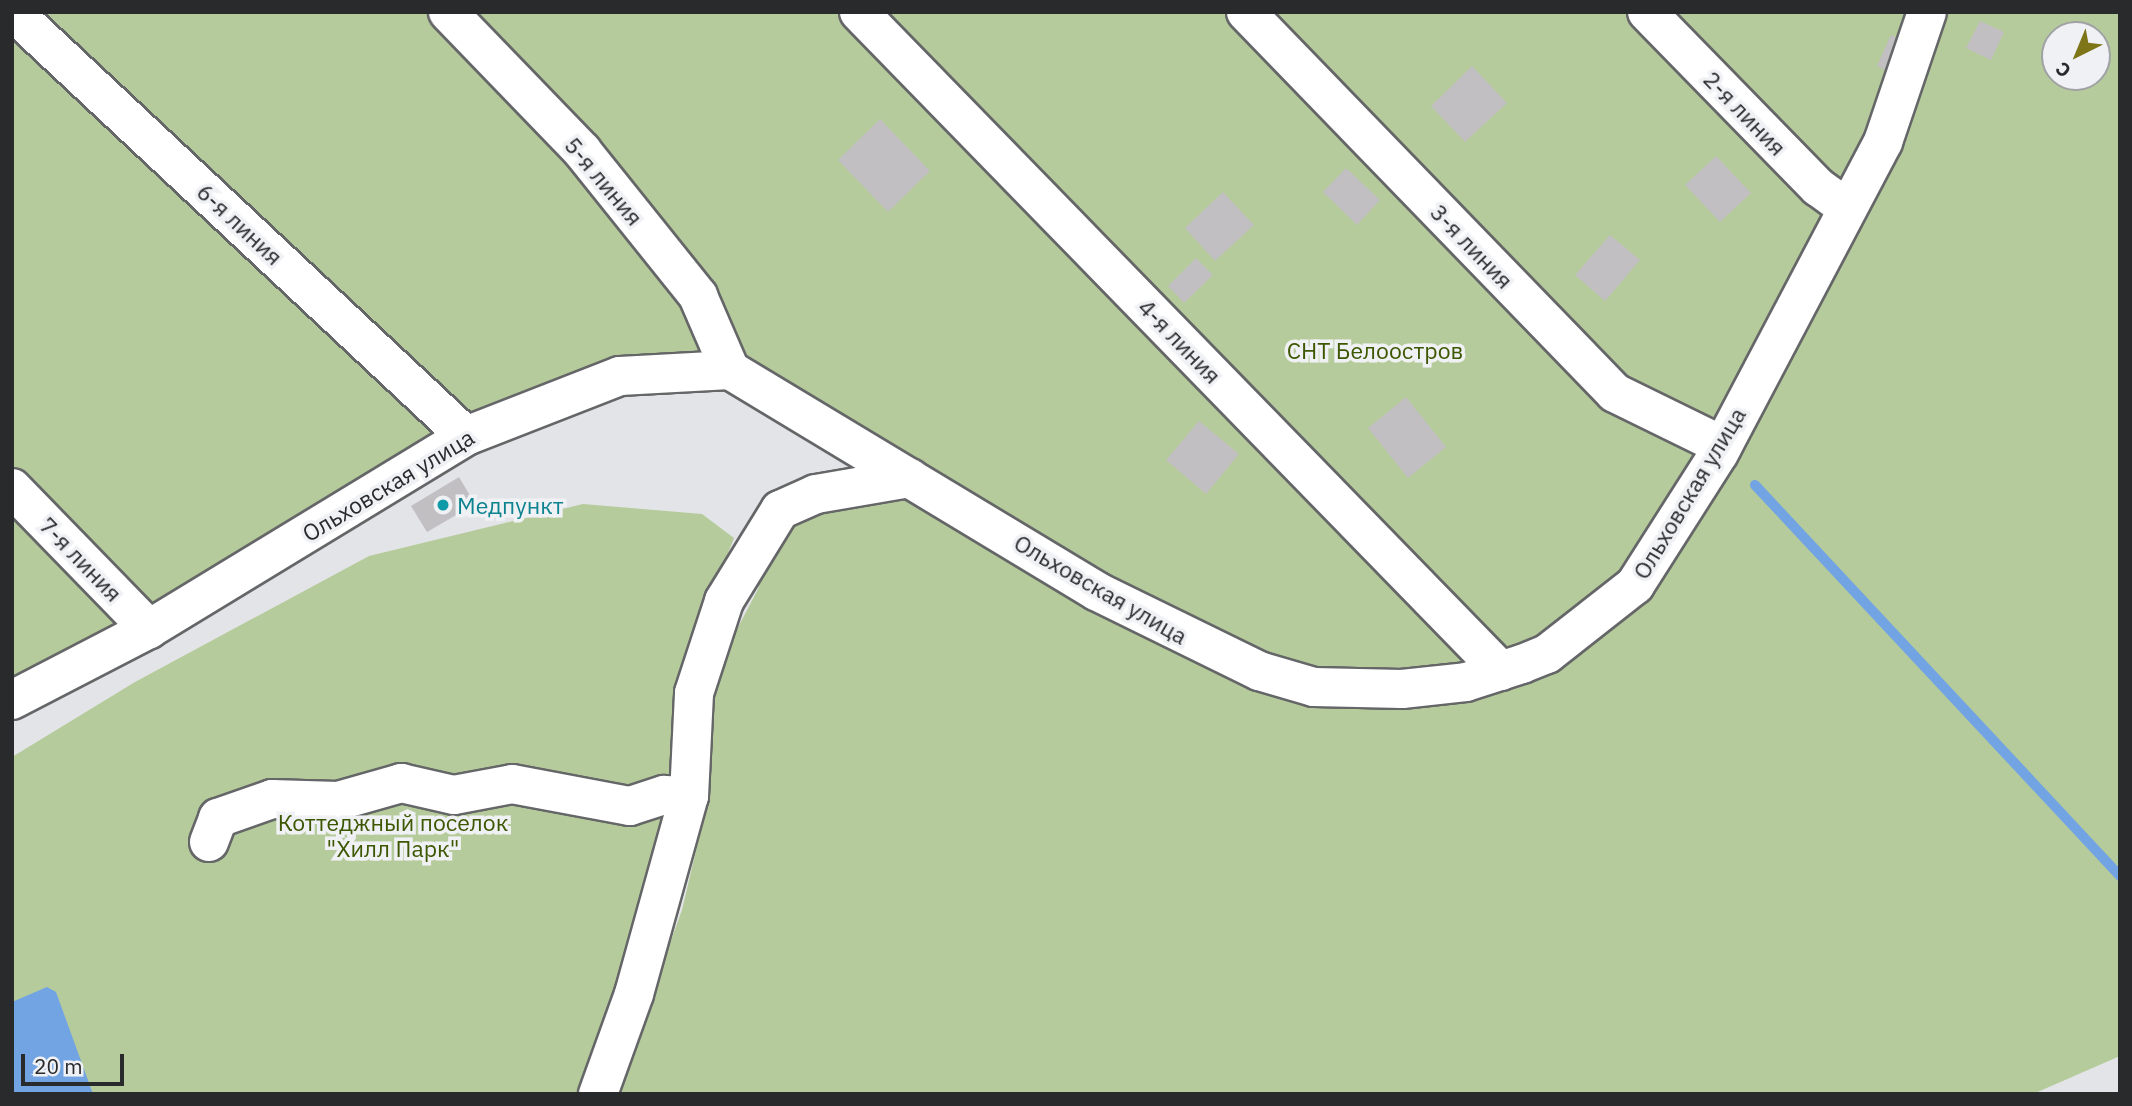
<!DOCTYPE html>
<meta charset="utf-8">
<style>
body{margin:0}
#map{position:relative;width:2132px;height:1106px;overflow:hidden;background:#e3e4e7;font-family:"IBM Plex Sans",sans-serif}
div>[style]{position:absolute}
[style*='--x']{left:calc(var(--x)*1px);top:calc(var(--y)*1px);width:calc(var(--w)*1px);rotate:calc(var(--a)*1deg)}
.green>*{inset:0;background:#b6cb9b}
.water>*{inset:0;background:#72a4e3}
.stream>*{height:10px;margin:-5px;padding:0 5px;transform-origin:5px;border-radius:5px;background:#72a4e3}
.building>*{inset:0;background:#c1bfc1}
.roads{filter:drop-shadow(2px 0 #656668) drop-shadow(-2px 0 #656668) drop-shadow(0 2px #656668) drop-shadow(0 -2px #656668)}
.minor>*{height:38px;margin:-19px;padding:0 19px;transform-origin:19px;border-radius:19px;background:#fff}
.dots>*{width:19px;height:19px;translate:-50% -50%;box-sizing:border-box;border:4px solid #f0f1f4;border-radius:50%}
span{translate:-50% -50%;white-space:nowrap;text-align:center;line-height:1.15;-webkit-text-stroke:7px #f0f1f4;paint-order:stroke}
.street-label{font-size:23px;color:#292a2b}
.park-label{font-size:23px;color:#3d5700}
.culture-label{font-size:23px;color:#0d838f}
.left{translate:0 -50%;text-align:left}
.frame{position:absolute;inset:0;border:14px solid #292a2b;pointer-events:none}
.north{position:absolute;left:2041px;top:21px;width:70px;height:70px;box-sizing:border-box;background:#f0f1f4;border:2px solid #a0a1a4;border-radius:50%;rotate:223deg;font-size:19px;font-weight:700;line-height:28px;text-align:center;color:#292a2b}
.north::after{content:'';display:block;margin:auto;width:24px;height:32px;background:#7d7518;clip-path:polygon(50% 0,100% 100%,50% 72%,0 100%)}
.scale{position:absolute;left:21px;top:1054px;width:103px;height:32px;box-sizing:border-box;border:4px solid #292a2b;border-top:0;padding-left:9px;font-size:21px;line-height:24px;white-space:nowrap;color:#292a2b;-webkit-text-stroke:5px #f0f1f4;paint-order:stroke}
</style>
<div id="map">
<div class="green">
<div style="clip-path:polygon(evenodd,12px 12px,2120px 12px,2120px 1056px,2033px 1094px,615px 1094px,682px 910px,706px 808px,707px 687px,759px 587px,743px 563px,768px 520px,876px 483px,725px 370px,620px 376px,460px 440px,12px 700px,12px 12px,2055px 35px,2097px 35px,2097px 77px,2055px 77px,2055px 35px)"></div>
<div style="clip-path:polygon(583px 504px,702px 514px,734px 538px,703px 616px,681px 768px,621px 994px,583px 1094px,12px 1094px,12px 757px,135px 682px,369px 556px)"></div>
</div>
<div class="water">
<div style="clip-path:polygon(47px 987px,56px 992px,93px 1094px,12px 1094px,12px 1002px)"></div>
</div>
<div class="stream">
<div style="--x:1755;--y:485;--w:535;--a:46.97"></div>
</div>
<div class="building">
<div style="clip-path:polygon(1980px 21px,2004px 32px,1991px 60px,1966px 48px)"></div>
<div style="clip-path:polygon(1891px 35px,1913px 45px,1898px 77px,1877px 66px)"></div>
<div style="clip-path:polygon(1472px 66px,1507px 103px,1465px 142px,1431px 106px)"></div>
<div style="clip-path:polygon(880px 119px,930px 171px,888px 212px,838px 160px)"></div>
<div style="clip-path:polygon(1716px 156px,1751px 193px,1720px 222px,1685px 185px)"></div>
<div style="clip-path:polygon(1346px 168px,1380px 200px,1357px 225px,1323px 192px)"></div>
<div style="clip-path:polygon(1223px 192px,1254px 225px,1215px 261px,1185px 228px)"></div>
<div style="clip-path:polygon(1610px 235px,1640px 260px,1605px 301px,1575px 275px)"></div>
<div style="clip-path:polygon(1196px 258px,1213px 275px,1184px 303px,1168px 286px)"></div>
<div style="clip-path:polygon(1406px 397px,1446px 447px,1408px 478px,1368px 428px)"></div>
<div style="clip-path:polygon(1199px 421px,1239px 454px,1206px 494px,1166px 460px)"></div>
<div style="clip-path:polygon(459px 477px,475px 504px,427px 532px,411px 506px)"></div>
</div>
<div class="roads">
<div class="minor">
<div style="--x:13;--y:12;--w:620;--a:43.11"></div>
<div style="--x:448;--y:12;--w:193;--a:46"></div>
<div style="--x:582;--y:151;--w:186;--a:51.3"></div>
<div style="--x:698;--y:296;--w:81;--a:66.6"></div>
<div style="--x:859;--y:12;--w:920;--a:45.75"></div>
<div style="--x:1246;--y:12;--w:530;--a:45.92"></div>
<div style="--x:1615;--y:393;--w:120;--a:26.1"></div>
<div style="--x:1647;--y:12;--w:245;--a:45.7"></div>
<div style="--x:1818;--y:187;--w:36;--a:36"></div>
<div style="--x:12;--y:488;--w:197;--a:45.8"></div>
<div style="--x:12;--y:700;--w:154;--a:-27.4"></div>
<div style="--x:149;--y:629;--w:371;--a:-31.3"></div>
<div style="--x:466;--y:436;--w:165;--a:-21.3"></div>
<div style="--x:620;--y:376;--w:110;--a:-3.1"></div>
<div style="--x:730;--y:370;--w:428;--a:31.1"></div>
<div style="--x:1096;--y:591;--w:182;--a:26.1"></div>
<div style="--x:1259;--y:671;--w:57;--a:16.2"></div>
<div style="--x:1314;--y:687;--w:88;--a:1.3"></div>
<div style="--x:1402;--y:689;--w:64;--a:-6.2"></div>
<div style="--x:1466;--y:682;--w:59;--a:-17.8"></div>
<div style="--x:1522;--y:664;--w:27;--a:-22"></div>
<div style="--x:1547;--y:654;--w:112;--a:-38.1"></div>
<div style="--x:1635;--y:585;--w:156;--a:-57.5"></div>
<div style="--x:1719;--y:453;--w:352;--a:-62.2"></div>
<div style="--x:1883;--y:142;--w:137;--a:-71.3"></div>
<div style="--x:209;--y:842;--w:26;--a:-69"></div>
<div style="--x:218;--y:818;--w:57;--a:-19.4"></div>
<div style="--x:272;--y:799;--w:66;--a:1.7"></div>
<div style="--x:338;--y:801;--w:66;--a:-15.9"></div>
<div style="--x:401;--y:783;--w:54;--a:12.8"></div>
<div style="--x:454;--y:795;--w:59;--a:-10.7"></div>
<div style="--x:512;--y:784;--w:120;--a:10.6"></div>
<div style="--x:630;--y:806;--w:36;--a:-18"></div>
<div style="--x:664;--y:795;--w:25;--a:2"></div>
<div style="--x:598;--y:1094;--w:106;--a:-70.2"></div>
<div style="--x:634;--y:994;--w:205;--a:-74.5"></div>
<div style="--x:689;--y:796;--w:103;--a:-87.2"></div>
<div style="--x:694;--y:693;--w:97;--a:-71.9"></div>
<div style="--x:724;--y:601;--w:107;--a:-58.4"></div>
<div style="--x:780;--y:510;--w:39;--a:-24"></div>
<div style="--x:816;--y:494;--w:95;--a:-9.7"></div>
</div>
</div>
<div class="dots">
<div style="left:443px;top:505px;background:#0f9aa8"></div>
</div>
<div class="street-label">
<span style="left:1745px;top:113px;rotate:46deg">2-я линия</span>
<span style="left:604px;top:181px;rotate:50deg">5-я линия</span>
<span style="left:240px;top:224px;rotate:43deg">6-я линия</span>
<span style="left:1472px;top:246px;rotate:46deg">3-я линия</span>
<span style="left:1180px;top:341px;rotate:46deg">4-я линия</span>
<span style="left:388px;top:485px;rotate:-31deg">Ольховская улица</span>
<span style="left:1689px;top:493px;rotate:-59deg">Ольховская улица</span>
<span style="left:81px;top:559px;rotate:46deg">7-я линия</span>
<span style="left:1101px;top:589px;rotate:30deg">Ольховская улица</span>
</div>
<div class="park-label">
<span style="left:1375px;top:350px">СНТ Белоостров</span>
<span style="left:393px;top:835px">Коттеджный поселок<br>"Хилл Парк"</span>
</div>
<div class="culture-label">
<span class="left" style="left:457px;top:505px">Медпункт</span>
</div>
<div class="frame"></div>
<div class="north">С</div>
<div class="scale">20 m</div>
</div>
